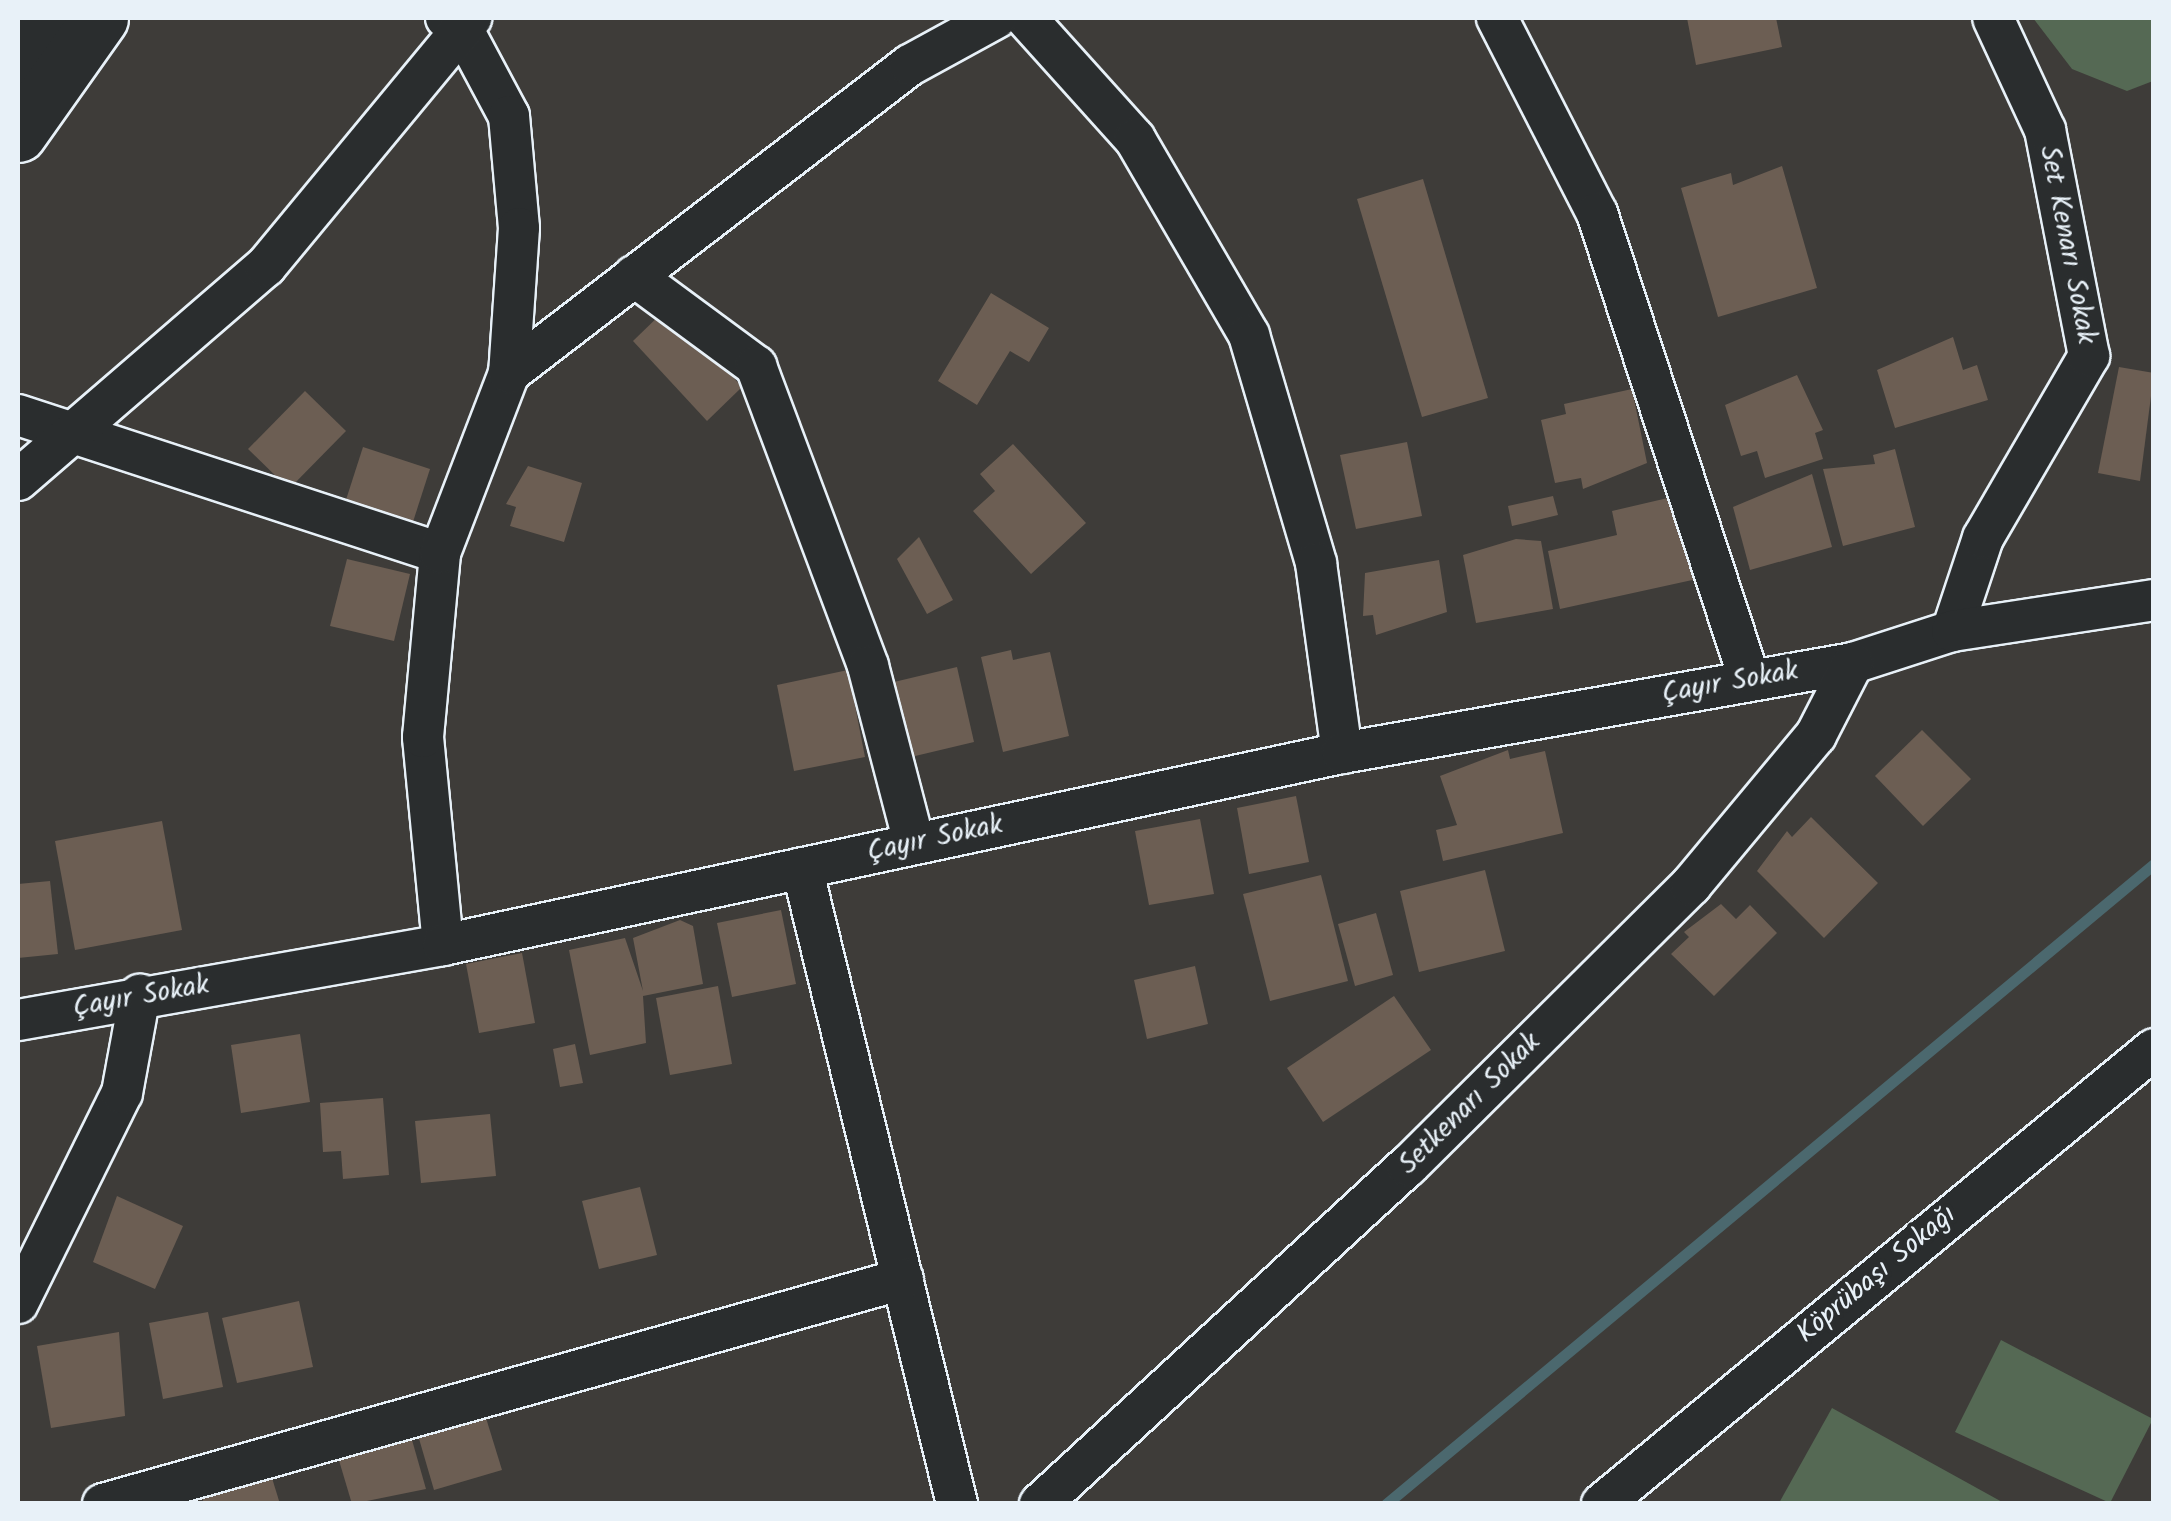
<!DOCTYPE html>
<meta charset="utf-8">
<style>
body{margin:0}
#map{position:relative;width:2171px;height:1521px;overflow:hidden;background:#3e3c39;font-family:Kalam,sans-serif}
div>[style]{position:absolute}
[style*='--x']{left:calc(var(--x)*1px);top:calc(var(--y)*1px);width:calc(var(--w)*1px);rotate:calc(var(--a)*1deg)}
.green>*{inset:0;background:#556954}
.stream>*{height:11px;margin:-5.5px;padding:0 5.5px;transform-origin:5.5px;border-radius:5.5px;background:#4b686e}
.building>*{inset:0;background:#6c5e53}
.roads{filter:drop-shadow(2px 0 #e8f1f8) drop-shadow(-2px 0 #e8f1f8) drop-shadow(0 2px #e8f1f8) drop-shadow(0 -2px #e8f1f8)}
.street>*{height:40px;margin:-20px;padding:0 20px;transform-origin:20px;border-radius:20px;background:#2a2d2e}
.secondary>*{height:55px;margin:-27.5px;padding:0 27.5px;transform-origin:27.5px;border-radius:27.5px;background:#2a2d2e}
span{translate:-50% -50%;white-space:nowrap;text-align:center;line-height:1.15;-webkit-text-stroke:8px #2a2d2e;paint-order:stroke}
.street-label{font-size:28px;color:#e8f1f8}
.frame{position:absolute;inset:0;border:20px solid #e8f1f8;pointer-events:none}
</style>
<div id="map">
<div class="green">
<div style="clip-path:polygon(2033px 18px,2153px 18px,2153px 81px,2127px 91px,2072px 69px)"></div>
<div style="clip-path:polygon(2001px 1340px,2153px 1419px,2110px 1503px,1955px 1432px)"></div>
<div style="clip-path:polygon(1832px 1408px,2004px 1503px,1779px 1503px)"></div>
</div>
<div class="stream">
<div style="--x:1386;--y:1504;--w:1000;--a:-39.81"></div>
</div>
<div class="building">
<div style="clip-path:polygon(1687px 18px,1776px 18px,1782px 47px,1696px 65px)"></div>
<div style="clip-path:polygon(1782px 166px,1817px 288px,1718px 317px,1681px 188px,1731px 173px,1733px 185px)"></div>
<div style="clip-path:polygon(1423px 179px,1488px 398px,1422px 417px,1357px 199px)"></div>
<div style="clip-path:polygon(991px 293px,1049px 328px,1029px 362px,1010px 351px,977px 405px,938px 381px)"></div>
<div style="clip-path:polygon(668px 307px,742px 387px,707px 421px,633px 341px)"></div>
<div style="clip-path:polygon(1953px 337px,1963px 370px,1977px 365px,1988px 400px,1895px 428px,1877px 370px)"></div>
<div style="clip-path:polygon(2119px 367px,2154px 373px,2140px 481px,2098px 473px)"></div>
<div style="clip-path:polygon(1797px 375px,1823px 430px,1815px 433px,1823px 459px,1765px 478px,1757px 451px,1741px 456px,1725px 405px)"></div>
<div style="clip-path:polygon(1632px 389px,1647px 463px,1583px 489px,1581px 478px,1555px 483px,1541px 420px,1566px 414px,1564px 404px)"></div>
<div style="clip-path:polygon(305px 391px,346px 431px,289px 489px,248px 449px)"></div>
<div style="clip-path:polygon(1407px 442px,1422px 516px,1356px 529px,1340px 455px)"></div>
<div style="clip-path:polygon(1013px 444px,1086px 523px,1031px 574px,973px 511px,995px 491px,980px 474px)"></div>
<div style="clip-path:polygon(363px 447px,430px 469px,411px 528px,344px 506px)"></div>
<div style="clip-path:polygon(1895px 449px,1915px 527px,1843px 546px,1823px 469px,1875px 464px,1873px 455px)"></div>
<div style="clip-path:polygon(528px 466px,582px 483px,564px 542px,510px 526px,516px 507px,506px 504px)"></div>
<div style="clip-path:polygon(1812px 474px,1832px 547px,1750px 570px,1733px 507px)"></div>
<div style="clip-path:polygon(1553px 496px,1558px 515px,1512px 526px,1508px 506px)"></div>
<div style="clip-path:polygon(1672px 497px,1679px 530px,1695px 526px,1706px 577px,1560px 609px,1548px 551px,1617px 535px,1612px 511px)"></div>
<div style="clip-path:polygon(919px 537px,953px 600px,927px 614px,897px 559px)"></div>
<div style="clip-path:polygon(1516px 539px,1541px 541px,1553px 609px,1476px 623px,1463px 555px)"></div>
<div style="clip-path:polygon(347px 559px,410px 574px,394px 641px,330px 626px)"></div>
<div style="clip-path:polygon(1439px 560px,1447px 612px,1376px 635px,1373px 615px,1363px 616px,1365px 573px)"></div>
<div style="clip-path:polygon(1011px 650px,1013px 660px,1050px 652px,1069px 736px,1003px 752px,981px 657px)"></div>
<div style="clip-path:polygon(957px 667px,974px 742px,911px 757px,894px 682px)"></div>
<div style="clip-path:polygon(848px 670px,865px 757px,794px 771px,777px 685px)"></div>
<div style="clip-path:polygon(1922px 730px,1971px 779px,1923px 826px,1875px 776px)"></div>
<div style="clip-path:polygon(1508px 750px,1510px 759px,1545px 751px,1563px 833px,1443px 861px,1436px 830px,1457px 825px,1440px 776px)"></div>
<div style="clip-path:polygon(1296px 796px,1309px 862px,1249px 874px,1237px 808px)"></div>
<div style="clip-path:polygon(1811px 817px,1878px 883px,1824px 938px,1757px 871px,1787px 831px,1792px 837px)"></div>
<div style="clip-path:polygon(1200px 819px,1214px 894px,1149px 905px,1135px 831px)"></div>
<div style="clip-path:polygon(162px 821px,182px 930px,75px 950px,55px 841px)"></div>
<div style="clip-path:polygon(1485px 870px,1505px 951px,1419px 972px,1400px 891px)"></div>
<div style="clip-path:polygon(1321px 875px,1348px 981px,1270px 1001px,1243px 894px)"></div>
<div style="clip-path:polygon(50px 881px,58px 954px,18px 958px,18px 884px)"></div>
<div style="clip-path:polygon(1721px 904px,1736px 919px,1750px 905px,1777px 933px,1714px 996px,1671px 954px,1689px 937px,1684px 932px)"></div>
<div style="clip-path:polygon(781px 910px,796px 984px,732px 997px,717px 923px)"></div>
<div style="clip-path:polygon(1376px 913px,1393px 975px,1355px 986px,1338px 924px)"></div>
<div style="clip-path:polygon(680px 920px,693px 926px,703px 984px,643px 996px,646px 1043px,590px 1055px,569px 950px,625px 938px,643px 991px,633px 938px)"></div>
<div style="clip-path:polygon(522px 953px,535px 1023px,479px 1033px,466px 964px)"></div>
<div style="clip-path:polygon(1195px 966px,1208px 1024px,1147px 1039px,1134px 980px)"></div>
<div style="clip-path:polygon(718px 986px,732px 1064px,670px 1075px,656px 998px)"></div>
<div style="clip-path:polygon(1394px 996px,1431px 1050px,1323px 1122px,1287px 1068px)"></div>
<div style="clip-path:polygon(300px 1034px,310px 1102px,241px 1113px,231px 1045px)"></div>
<div style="clip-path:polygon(575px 1044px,583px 1083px,560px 1087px,553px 1049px)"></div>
<div style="clip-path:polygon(383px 1098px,389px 1175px,343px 1179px,341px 1151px,323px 1152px,320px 1103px)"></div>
<div style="clip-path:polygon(490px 1114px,496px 1176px,421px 1183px,415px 1121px)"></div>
<div style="clip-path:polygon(640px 1187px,657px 1255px,599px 1269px,582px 1201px)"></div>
<div style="clip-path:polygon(117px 1196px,183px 1226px,155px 1289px,93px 1262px)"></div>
<div style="clip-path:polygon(299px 1301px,313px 1367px,237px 1383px,222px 1318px)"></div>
<div style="clip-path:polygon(208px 1312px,223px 1387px,163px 1399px,149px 1323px)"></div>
<div style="clip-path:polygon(119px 1332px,125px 1416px,51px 1428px,37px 1346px)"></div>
<div style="clip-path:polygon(482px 1405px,502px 1470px,434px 1490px,415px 1425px)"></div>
<div style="clip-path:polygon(408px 1426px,426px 1489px,352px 1504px,335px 1447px)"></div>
<div style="clip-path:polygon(268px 1465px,280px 1504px,204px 1504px,199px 1486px)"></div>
</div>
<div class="roads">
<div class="street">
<div style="--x:446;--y:18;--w:19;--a:32"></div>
<div style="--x:462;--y:28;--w:100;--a:61.9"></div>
<div style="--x:509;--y:116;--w:112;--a:84.9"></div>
<div style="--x:519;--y:228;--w:145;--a:93.9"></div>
<div style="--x:1026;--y:18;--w:163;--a:48"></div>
<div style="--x:1135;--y:139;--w:227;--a:59.8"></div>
<div style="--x:1249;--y:335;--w:238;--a:73.6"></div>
<div style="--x:1316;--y:563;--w:192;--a:82.2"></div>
<div style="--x:1497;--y:18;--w:219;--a:62.9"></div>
<div style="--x:1597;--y:213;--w:490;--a:71.9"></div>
<div style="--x:634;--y:276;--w:152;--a:36.4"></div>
<div style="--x:756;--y:366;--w:320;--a:69.5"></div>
<div style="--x:868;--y:666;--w:183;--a:75.4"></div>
<div style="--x:18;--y:415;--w:444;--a:18.1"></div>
<div style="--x:18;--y:480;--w:328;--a:-40.8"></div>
<div style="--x:266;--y:266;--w:322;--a:-50.4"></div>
<div style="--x:1952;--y:631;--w:98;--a:-71.6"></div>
<div style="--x:1983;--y:538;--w:211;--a:-59.8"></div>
<div style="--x:2089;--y:356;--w:230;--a:-101"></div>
<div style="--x:2045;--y:130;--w:123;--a:-114.9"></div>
<div style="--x:802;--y:868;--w:655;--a:76.3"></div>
<div style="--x:443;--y:945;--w:209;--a:-95.5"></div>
<div style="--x:423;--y:737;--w:185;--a:-84.7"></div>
<div style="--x:440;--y:553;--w:193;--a:-69"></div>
<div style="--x:509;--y:373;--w:506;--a:-37.53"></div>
<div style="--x:910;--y:65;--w:98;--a:-28.7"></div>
<div style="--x:18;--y:1020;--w:432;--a:-10"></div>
<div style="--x:443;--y:945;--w:919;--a:-12.06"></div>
<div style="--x:1342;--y:753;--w:519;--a:-9.99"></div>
<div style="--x:1853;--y:663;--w:104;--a:-17.9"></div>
<div style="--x:1952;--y:631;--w:204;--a:-8.7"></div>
<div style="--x:18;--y:1303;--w:234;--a:-63.7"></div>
<div style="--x:122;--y:1093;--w:100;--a:-79.6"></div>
<div style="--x:103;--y:1504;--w:831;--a:-15.71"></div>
<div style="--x:1040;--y:1504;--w:500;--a:-42.6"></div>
<div style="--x:1408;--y:1166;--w:399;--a:-44.8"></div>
<div style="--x:1691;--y:885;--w:195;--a:-50.2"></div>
<div style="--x:1816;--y:735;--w:81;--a:-62.8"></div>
<div style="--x:1602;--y:1504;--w:715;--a:-39.5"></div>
</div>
<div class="secondary">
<div style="--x:18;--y:68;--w:59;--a:-57.4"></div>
<div style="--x:18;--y:134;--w:142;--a:-54.7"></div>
</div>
</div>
<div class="street-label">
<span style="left:2067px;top:245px;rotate:79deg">Set Kenarı Sokak</span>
<span style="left:1730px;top:683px;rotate:-10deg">Çayır Sokak</span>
<span style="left:935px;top:839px;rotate:-12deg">Çayır Sokak</span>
<span style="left:141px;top:997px;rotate:-10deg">Çayır Sokak</span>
<span style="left:1470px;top:1104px;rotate:-45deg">Setkenarı Sokak</span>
<span style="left:1877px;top:1275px;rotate:-40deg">Köprübaşı Sokağı</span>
</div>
<div class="frame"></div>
</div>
